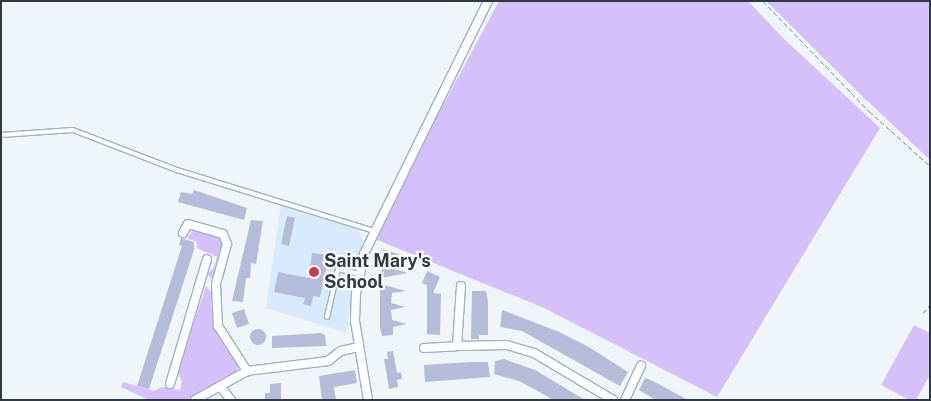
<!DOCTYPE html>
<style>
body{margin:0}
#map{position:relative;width:931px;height:401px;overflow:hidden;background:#f0f5fa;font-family:"Public Sans",sans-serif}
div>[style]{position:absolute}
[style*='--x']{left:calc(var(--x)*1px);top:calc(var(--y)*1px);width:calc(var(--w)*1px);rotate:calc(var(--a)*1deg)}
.built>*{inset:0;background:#d8eafd}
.green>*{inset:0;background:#d5c0fb}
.building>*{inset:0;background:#b4bcd9}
.round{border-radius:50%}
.path>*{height:1px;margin-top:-0.5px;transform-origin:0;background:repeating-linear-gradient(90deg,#949ca3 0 5px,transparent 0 7.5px)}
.roads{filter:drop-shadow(1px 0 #9bb3ca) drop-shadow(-1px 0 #9bb3ca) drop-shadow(0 1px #9bb3ca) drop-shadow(0 -1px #9bb3ca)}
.lane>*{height:4px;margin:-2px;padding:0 2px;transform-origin:2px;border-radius:2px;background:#fff}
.street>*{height:8px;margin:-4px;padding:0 4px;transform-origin:4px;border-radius:4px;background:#fff}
.dots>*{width:14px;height:14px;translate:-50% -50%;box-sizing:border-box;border:2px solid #fff;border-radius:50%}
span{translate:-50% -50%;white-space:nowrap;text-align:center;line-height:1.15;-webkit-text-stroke:4.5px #fff;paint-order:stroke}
.poi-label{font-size:18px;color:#303a43;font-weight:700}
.left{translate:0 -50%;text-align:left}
.frame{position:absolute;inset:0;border:2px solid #303a43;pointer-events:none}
</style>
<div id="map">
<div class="built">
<div style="clip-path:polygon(281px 205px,356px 227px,360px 233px,363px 241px,353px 278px,347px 333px,266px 308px)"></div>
</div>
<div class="green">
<div style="clip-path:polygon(499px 1px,748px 1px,783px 38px,880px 128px,717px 397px,544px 308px,377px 240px,389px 206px)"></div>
<div style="clip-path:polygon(766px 1px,930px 1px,930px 160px,861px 95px)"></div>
<div style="clip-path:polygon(194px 229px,220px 237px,223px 242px,212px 279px,207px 274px,214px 268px,217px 257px,197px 248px,197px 242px,187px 238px)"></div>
<div style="clip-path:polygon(206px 286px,211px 292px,212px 314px,217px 331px,239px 365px,237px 371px,186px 400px,147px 399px,121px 387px,123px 382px,154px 391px,162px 387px,180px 390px,182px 381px,177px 372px)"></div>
<div style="clip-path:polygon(914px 325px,930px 333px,930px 375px,916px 400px,909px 400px,881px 385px)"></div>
</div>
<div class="building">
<div style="clip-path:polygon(194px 190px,247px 208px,244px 220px,178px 202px,181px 192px,192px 194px)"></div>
<div style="clip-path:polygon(287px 216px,295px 218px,289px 246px,281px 244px)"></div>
<div style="clip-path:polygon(251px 220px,263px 221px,256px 264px,251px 263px,250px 278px,246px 278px,243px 302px,232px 301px)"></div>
<div style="clip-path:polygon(181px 238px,194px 242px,194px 250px,149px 389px,137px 386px,182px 246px,179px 245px)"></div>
<div style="clip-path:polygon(383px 249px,410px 258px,395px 258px,394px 269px,408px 273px,381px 278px)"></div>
<div style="clip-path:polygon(312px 253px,340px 256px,339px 265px,327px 264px,320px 297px,313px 296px,311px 306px,303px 304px,305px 298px,274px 292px,278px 272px,309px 278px)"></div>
<div style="clip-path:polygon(427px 271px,440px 277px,433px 293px,441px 294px,440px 335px,427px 334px,427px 285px,422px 283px)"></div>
<div style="clip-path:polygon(380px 284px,406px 291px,392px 293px,391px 303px,405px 307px,391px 310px,392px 320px,407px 324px,393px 327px,393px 335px,382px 336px,380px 327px)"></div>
<div style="clip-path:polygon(472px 291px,486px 291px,488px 300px,488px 335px,479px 335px,479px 339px,471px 339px)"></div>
<div style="clip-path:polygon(244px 309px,249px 324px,237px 328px,232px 313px)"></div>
<div style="clip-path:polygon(502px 310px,557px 331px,589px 347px,628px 372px,620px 386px,522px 331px,500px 327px)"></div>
<div class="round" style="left:250px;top:329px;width:16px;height:16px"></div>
<div style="clip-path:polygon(321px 333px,325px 335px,326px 346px,272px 348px,272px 336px)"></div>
<div style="clip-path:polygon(393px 351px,397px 373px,401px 372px,402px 379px,397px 380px,398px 387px,389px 389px,384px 359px,388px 359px,387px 352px)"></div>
<div style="clip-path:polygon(504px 359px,535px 370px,585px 400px,554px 400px,519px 381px,494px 374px,495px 361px)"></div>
<div style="clip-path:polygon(470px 362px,488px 362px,490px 377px,425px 382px,424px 365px)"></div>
<div style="clip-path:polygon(355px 370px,357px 383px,334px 387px,336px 400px,322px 400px,319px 376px)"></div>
<div style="clip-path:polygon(645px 378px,653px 381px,688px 400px,656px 400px,639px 390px)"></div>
<div style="clip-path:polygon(281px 383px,281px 400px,265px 400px,265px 393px,270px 393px,270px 384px)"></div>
</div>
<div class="path">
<div style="--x:763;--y:1;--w:153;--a:46.1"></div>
<div style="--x:869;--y:111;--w:82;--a:42"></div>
<div style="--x:923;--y:313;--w:11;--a:-49"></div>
</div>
<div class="roads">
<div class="lane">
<div style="--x:1;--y:135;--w:72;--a:-4"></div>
<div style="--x:73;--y:130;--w:111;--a:21"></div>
<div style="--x:177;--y:170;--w:206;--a:17.2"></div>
<div style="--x:327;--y:317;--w:49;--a:-77.1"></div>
<div style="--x:338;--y:269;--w:22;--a:13"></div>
</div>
<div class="street">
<div style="--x:183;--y:233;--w:10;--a:-61"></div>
<div style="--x:188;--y:224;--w:36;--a:16"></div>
<div style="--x:223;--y:234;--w:11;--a:68"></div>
<div style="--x:227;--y:244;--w:41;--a:105.4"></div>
<div style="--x:216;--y:284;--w:42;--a:87.3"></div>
<div style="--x:218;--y:326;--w:54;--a:57.2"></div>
<div style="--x:461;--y:286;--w:60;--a:93.8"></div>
<div style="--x:457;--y:346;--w:50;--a:-1.1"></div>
<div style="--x:507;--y:345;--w:28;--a:17"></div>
<div style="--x:534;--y:353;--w:92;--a:30.7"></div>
<div style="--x:424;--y:348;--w:33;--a:-3"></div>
<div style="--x:170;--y:384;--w:130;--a:-73.5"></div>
<div style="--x:220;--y:386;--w:18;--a:52"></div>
<div style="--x:195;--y:400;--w:60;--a:-29.1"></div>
<div style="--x:247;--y:371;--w:82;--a:-7"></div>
<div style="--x:328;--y:361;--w:16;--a:-38"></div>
<div style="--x:341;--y:351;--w:17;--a:-13"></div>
<div style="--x:368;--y:400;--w:80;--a:-99.3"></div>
<div style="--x:355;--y:321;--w:27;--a:-88"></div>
<div style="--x:356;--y:294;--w:41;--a:-78.7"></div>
<div style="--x:364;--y:254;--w:282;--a:-63.9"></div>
<div style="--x:625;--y:400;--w:38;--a:-65"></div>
</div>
</div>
<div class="dots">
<div style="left:314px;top:272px;background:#ca3a47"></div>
</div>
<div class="poi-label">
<span class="left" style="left:324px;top:272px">Saint Mary's<br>School</span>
</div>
<div class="frame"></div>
</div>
